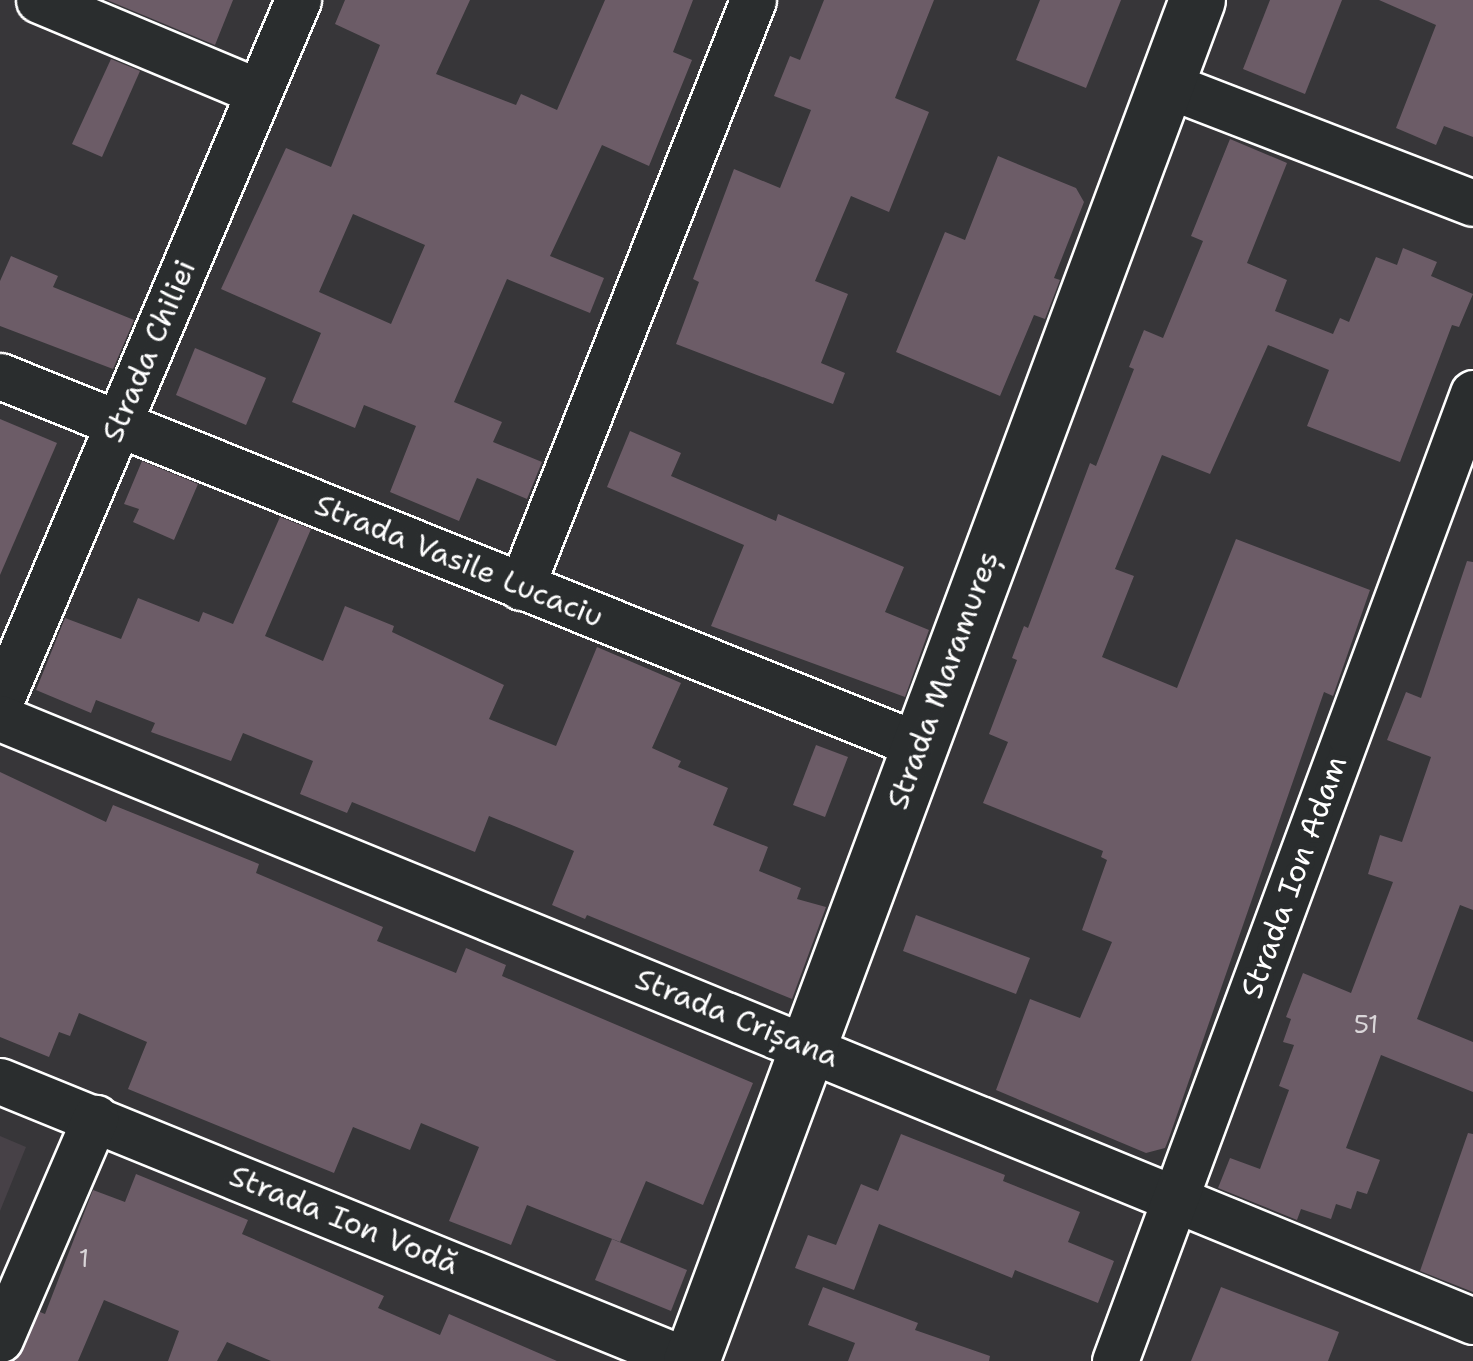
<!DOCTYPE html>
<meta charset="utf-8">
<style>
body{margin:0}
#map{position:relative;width:1473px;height:1361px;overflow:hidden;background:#373639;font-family:"Shantell Sans",sans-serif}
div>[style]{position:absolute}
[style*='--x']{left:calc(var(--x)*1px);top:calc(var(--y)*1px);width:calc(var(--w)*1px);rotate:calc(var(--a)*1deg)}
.built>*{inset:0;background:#474147}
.building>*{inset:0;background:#6c5c67}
.roads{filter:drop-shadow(2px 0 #fff) drop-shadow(-2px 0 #fff) drop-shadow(0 2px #fff) drop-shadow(0 -2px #fff)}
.minor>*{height:45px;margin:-22.5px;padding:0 22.5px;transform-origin:22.5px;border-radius:22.5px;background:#2a2d2e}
.tertiary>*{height:55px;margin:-27.5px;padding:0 27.5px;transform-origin:27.5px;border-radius:27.5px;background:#2a2d2e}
span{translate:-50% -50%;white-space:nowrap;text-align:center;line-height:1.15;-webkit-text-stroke:10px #2a2d2e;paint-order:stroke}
.number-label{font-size:25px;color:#dad6d9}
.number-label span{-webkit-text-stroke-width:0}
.street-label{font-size:30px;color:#fff}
</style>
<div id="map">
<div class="built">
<div style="clip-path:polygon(0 1136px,26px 1147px,0 1211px)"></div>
</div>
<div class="building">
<div style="clip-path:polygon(107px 0,233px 0,215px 45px)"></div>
<div style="clip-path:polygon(evenodd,345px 0,470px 0,436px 74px,516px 105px,521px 94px,557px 110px,605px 0,693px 0,673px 52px,692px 60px,649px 166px,602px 145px,550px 256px,604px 278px,590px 313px,507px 279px,454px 402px,502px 422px,493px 442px,542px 462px,527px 499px,477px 478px,459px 521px,390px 492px,416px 426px,364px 405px,355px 428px,292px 402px,321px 333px,221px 289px,286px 148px,331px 167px,380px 45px,335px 24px,345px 0,353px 214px,425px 245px,391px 324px,319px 292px,353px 214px)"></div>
<div style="clip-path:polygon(824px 0,934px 0,895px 98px,929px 112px,889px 212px,851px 196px,815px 281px,848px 294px,821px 363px,845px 373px,833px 404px,676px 344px,699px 282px,693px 279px,734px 169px,780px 188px,811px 110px,774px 96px,790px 56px,800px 60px)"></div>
<div style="clip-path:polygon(1040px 0,1121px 0,1086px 88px,1016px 60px)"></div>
<div style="clip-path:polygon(1270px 0,1342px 0,1305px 94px,1243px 69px)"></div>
<div style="clip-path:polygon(1379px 0,1473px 0,1473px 137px,1444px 126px,1436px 145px,1396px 128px,1436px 25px)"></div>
<div style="clip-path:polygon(111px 59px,140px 71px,102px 157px,72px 144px)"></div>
<div style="clip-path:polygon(1230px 139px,1287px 163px,1247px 263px,1287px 280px,1275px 311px,1333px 334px,1340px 318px,1349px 322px,1376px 257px,1397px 265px,1403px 248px,1437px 262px,1431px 276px,1473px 294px,1459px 327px,1452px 325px,1400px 462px,1307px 426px,1329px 370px,1268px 345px,1210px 474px,1162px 455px,1115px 569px,1134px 576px,1102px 657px,1177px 688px,1236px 539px,1370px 590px,1333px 696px,1324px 692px,1169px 1138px,1165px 1148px,1146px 1153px,996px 1090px,1030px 999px,1080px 1018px,1112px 942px,1082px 930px,1107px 860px,1101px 857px,1103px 851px,983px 803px,1008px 742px,989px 734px,1017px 660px,1012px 658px,1024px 626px,1028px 628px,1090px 463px,1096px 466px,1134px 369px,1129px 367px,1144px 330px,1163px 338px,1203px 241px,1191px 236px)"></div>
<div style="clip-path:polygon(998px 156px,1076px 188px,1084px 202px,1054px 278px,1060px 280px,1045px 319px,1034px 315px,1000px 396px,896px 352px,945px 232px,965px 240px)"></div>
<div style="clip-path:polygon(11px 256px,58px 276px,53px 287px,134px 320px,113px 369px,0 326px,0 281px)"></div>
<div style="clip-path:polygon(195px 348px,266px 378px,246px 425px,176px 395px)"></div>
<div style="clip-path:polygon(0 419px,57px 443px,0 575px)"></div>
<div style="clip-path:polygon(630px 431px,681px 453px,671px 476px,776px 521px,778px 514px,904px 567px,885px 612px,929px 630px,905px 697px,711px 626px,744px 545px,607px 487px)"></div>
<div style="clip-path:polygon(142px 461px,198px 484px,174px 540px,133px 522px,139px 509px,124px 504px)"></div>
<div style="clip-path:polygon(280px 517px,311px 529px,265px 636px,323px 661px,345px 606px,394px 626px,392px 632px,504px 685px,489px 719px,556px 746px,597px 647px,681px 683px,652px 748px,681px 761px,678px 767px,728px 788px,713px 825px,768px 847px,759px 871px,801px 888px,797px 899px,826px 907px,792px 999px,587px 915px,585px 919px,552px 905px,574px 851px,519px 828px,489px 816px,475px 852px,352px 802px,347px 813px,300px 794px,313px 761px,243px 733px,231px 761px,151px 732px,155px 723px,96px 700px,91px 713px,36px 690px,65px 618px,121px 639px,138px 598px,199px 622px,203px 612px,233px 624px)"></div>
<div style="clip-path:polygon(1467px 561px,1473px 562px,1473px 910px,1460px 905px,1417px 1019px,1473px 1042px,1473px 1092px,1381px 1055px,1346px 1148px,1380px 1160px,1367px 1194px,1357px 1191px,1351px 1209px,1336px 1204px,1331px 1219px,1301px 1209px,1297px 1220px,1218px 1188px,1230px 1158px,1260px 1169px,1289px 1090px,1279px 1086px,1294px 1045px,1283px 1042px,1291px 1019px,1286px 1017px,1303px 973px,1351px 993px,1393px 882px,1368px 874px,1380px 835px,1402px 842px,1431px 757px,1387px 740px,1406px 692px,1421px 698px)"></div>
<div style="clip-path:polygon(816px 745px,848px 757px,825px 817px,793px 805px)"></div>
<div style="clip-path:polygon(0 772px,106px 822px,113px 805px,259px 864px,256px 873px,383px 927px,377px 941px,456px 973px,466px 948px,506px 965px,502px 976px,753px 1083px,703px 1205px,646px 1181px,620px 1242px,527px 1205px,511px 1245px,449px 1221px,479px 1147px,421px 1123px,410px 1150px,353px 1127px,334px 1173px,128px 1089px,147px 1042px,79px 1013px,70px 1036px,59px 1032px,49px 1057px,0 1037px)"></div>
<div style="clip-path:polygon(916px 915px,1030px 958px,1016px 994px,903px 951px)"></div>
<div style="clip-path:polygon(1468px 1133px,1473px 1134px,1473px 1292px,1420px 1271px)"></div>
<div style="clip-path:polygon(901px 1134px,1005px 1175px,1003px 1181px,1080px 1212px,1068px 1242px,1114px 1261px,1098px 1303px,1015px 1270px,1012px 1278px,879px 1224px,854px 1290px,795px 1268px,808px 1235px,836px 1245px,861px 1184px,878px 1191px)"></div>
<div style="clip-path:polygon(136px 1174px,248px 1220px,242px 1234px,384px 1296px,378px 1308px,440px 1335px,449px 1314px,557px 1361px,271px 1361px,227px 1342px,217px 1361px,168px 1361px,179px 1331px,104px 1300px,78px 1361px,15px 1361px,40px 1312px,45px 1314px,93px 1190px,125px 1202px)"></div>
<div style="clip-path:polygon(612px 1239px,687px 1270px,671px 1311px,595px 1280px)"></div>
<div style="clip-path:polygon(823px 1287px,918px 1323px,915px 1330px,990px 1356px,989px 1361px,848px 1361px,855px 1343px,808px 1325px)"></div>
<div style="clip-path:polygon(1221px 1287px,1339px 1332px,1328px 1361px,1191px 1361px)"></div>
</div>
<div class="roads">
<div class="minor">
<div style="--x:39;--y:0;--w:238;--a:22.7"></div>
<div style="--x:1165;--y:84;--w:330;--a:21.1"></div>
<div style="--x:0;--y:376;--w:989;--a:21.9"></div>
<div style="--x:521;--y:587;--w:631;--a:-68.43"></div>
<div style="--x:0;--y:702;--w:763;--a:-67"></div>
<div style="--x:0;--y:718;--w:1592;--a:22.26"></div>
<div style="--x:0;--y:1081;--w:743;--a:22.15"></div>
<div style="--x:0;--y:1339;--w:241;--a:-66.7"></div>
<div style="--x:1115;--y:1361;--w:1032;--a:-69.7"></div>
</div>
<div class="tertiary">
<div style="--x:691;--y:1361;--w:1452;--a:-69.61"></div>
</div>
</div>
<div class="number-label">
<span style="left:1366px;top:1024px">51</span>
<span style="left:84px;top:1258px">1</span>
</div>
<div class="street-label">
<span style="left:149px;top:351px;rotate:-67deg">Strada Chiliei</span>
<span style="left:459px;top:561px;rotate:22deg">Strada Vasile Lucaciu</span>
<span style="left:943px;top:680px;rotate:-70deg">Strada Maramureș</span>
<span style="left:1294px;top:877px;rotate:-70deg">Strada Ion Adam</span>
<span style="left:737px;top:1018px;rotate:22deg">Strada Crișana</span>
<span style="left:344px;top:1220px;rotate:22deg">Strada Ion Vodă</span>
</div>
</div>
